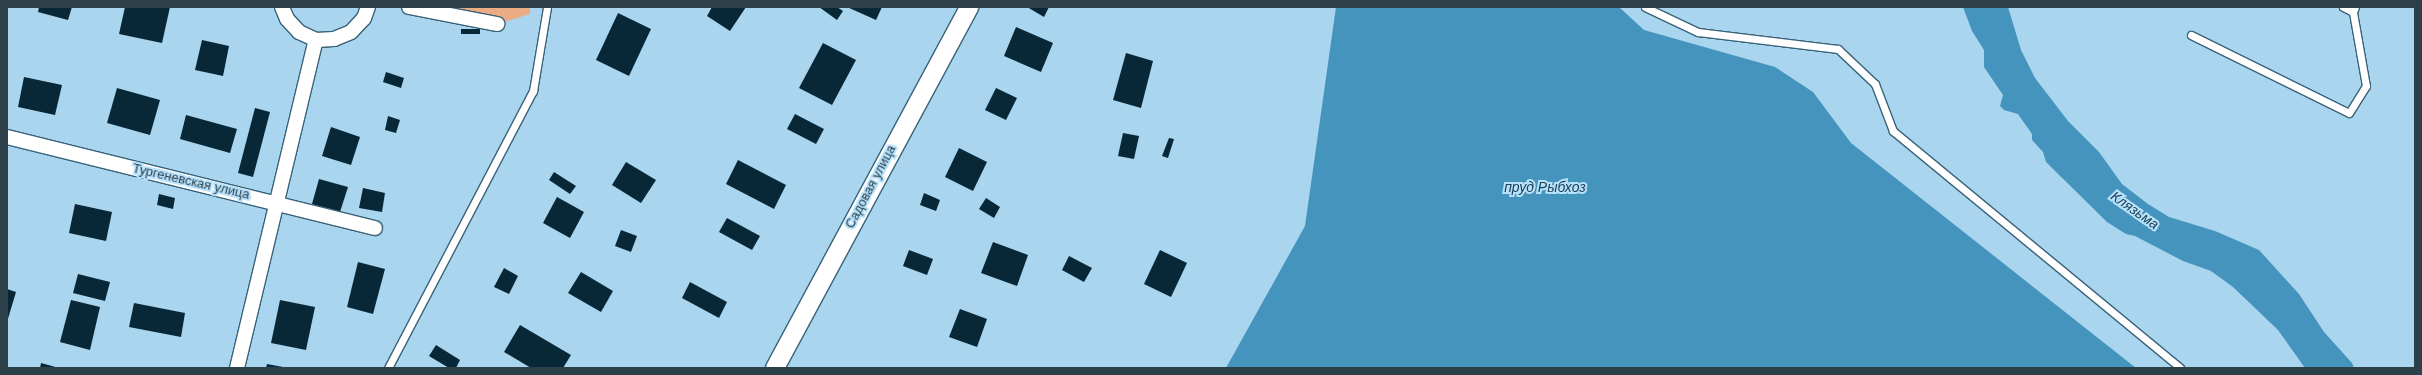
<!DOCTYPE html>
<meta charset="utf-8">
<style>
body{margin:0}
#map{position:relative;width:2422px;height:375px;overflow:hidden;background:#a9d5ef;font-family:Arial,sans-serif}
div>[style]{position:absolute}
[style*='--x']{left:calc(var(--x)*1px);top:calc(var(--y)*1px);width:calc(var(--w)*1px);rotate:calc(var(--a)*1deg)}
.green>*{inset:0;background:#ecac83}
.water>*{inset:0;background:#4494be}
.building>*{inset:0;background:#082838}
.roads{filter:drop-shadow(1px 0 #396279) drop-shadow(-1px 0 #396279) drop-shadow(0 1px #396279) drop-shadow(0 -1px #396279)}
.service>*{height:7px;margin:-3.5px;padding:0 3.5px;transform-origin:3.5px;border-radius:3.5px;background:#fff}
.minor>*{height:14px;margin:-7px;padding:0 7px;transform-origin:7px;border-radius:7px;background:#fff}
.tertiary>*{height:18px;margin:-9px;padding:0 9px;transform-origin:9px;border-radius:9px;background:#fff}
span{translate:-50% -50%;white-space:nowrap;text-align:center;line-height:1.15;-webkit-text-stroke:4px #b6e2fc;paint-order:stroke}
.street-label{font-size:13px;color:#2d3f49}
.water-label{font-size:14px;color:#1d4053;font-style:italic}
.frame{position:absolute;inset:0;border:8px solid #2d3f49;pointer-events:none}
</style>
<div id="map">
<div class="green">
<div style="clip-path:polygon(419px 7px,530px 7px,530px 14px,504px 22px)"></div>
</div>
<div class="water">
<div style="clip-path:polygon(1336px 7px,1619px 7px,1644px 30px,1775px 67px,1813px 92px,1851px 143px,2136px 368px,1226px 368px,1305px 226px)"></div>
<div style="clip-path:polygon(1963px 7px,2008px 7px,2021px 50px,2035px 78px,2068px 121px,2099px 152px,2122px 184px,2148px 204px,2169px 217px,2215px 231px,2259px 250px,2299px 294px,2324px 332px,2352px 363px,2354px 368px,2305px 368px,2278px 330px,2233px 287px,2211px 271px,2183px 261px,2135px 236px,2126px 234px,2107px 222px,2046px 162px,2043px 152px,2032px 140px,2032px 134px,2018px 114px,2004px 110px,2000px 106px,2003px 95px,1984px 67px,1984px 50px,1972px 31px)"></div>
</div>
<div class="building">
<div style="clip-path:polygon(39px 7px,72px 7px,68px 20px,38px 12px)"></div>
<div style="clip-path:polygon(125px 7px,170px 7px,162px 43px,119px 34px)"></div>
<div style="clip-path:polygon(712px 7px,746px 7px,730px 31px,707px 16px)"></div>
<div style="clip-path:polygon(819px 7px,837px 7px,843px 11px,837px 20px)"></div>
<div style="clip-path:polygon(847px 7px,882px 7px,876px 20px)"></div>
<div style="clip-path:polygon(1027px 7px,1049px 7px,1044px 17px)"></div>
<div style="clip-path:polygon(618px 13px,651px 29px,629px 76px,596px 60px)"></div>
<div style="clip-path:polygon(1016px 27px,1053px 43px,1041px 72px,1004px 56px)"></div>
<div style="clip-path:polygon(461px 29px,480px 29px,480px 34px,461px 34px)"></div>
<div style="clip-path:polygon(202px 40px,229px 46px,223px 76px,195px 70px)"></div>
<div style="clip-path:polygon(823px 43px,856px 60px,832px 105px,799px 88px)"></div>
<div style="clip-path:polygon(1126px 53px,1153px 61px,1141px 108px,1113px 100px)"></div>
<div style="clip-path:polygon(386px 72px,404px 78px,401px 88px,383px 82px)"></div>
<div style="clip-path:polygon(24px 77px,62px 85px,55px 115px,18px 107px)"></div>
<div style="clip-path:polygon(117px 88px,160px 100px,150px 135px,107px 123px)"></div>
<div style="clip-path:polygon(996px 88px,1017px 98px,1006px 120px,985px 110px)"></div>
<div style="clip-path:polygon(255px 108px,270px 112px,253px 177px,238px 173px)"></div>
<div style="clip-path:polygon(795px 114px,824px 129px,816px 144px,787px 129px)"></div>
<div style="clip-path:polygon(186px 115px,237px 129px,230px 153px,180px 139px)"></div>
<div style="clip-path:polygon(388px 116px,400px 120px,396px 133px,385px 130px)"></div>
<div style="clip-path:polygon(331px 127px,360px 137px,351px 165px,322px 156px)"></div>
<div style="clip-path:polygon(1123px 133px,1139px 136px,1134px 159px,1118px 156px)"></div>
<div style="clip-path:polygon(1169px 138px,1174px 139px,1168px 158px,1162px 156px)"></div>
<div style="clip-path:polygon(959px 148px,987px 162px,973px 191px,945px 177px)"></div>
<div style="clip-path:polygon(738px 160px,786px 185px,774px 209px,726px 184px)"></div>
<div style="clip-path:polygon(626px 162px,656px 180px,641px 203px,612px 185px)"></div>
<div style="clip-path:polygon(554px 172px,576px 186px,570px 194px,549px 180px)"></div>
<div style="clip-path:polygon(319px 179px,348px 187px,340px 212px,312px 204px)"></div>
<div style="clip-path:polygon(363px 188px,385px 193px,382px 212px,359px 208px)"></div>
<div style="clip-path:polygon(924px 193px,940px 200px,936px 211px,920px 205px)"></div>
<div style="clip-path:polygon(159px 194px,175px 198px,173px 209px,157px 205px)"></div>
<div style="clip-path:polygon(557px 197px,584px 212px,570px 238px,543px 223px)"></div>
<div style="clip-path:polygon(986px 198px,1000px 207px,994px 218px,979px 209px)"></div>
<div style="clip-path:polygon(75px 204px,112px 212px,106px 241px,69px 233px)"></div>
<div style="clip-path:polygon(727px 218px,760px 236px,752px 250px,719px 232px)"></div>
<div style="clip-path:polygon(621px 230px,637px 236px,631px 252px,615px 246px)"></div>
<div style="clip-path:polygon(993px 242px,1028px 255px,1017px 286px,981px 273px)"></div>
<div style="clip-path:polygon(909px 250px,933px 259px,927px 275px,903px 266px)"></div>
<div style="clip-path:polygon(1160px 250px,1187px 263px,1171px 297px,1144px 284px)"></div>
<div style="clip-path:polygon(1069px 256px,1092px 268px,1084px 282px,1062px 270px)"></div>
<div style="clip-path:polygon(358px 262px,385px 269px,373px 314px,347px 307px)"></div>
<div style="clip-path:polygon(504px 268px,518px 276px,509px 294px,494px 287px)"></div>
<div style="clip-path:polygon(581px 272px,613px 291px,601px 312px,568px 293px)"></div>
<div style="clip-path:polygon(78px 274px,110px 282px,105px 301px,73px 293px)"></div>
<div style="clip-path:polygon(690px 282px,727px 302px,719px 318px,682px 298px)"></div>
<div style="clip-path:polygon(7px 289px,16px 292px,7px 322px)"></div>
<div style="clip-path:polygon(71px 300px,100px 307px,90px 350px,60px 342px)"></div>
<div style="clip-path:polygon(280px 300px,315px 307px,306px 350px,271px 343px)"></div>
<div style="clip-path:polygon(134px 303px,185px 313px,181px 337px,129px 327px)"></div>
<div style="clip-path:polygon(960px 309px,987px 319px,977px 347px,949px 337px)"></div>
<div style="clip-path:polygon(520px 325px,571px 355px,563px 368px,531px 368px,504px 352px)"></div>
<div style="clip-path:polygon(436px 345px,460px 360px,456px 368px,449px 368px,429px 356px)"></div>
<div style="clip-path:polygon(41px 363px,59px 368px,40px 368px)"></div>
<div style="clip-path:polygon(267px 364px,283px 367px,283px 368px,266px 368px)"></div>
</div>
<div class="roads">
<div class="service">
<div style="--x:1645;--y:7;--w:59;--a:25.3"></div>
<div style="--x:1698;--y:32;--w:141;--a:6.9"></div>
<div style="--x:1838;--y:49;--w:51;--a:43.4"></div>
<div style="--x:1875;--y:84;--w:50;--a:69"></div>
<div style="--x:1893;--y:131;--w:372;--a:39.5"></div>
<div style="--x:2343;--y:7;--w:11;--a:27"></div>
<div style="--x:2353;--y:12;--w:5;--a:-68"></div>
<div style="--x:2191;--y:35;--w:176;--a:26.3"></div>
<div style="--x:2349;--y:113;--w:32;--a:-58"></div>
<div style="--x:2366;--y:86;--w:75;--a:-100"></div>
<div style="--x:388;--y:368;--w:313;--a:-62.4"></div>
<div style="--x:533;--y:91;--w:85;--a:-80.5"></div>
</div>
<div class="minor">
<div style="--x:282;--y:7;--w:13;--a:67"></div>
<div style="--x:287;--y:19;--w:18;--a:47"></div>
<div style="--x:299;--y:32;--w:19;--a:25"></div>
<div style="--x:316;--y:40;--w:18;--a:-3"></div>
<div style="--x:334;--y:39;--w:18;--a:-22"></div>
<div style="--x:351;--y:32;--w:19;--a:-47"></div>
<div style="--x:364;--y:18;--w:12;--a:-70"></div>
<div style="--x:409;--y:7;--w:90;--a:10.9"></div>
<div style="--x:7;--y:137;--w:379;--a:13.9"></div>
<div style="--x:237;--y:368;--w:337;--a:-76.5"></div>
</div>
<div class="tertiary">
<div style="--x:775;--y:368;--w:410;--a:-61.7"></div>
</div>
</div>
<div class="street-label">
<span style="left:191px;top:182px;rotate:13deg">Тургеневская улица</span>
<span style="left:871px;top:187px;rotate:-62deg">Садовая улица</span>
</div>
<div class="water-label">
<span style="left:1545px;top:187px">пруд Рыбхоз</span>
<span style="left:2135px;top:210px;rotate:35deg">Клязьма</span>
</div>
<div class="frame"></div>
</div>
